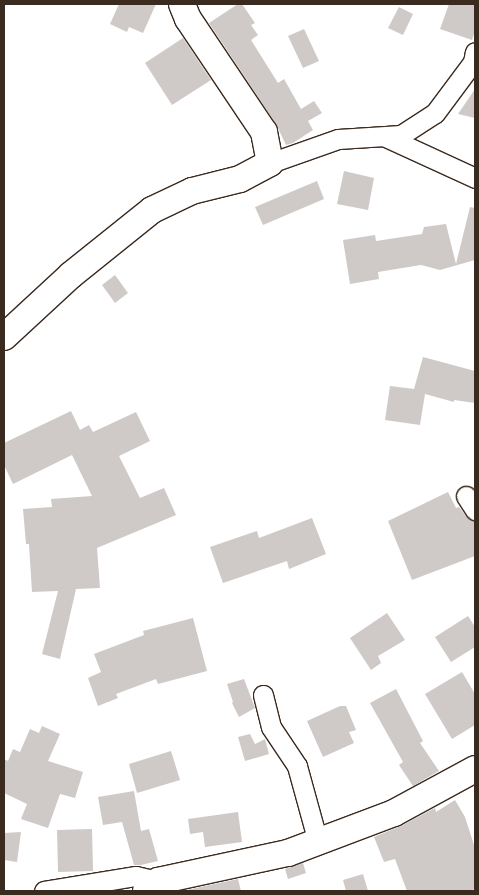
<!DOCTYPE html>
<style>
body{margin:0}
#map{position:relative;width:479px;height:895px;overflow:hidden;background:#fff;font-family:Pangolin,sans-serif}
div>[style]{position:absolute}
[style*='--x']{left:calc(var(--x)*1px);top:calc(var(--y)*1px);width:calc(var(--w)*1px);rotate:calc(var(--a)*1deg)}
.building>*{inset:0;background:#cfcac7}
.roads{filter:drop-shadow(1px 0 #3b2a1e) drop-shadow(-1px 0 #3b2a1e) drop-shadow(0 1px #3b2a1e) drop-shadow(0 -1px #3b2a1e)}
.street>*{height:19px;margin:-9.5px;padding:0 9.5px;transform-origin:9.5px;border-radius:9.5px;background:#fff}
.secondary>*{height:26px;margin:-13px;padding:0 13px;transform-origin:13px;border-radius:13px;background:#fff}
span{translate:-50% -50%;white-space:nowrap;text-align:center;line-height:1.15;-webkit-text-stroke:5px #fff;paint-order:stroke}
.frame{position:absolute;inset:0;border:5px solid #3b2a1e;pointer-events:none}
</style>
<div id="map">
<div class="building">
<div style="clip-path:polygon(119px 4px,156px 4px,143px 33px,129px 27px,127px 32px,110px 24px)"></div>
<div style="clip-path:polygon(238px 4px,242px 4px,255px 23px,251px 25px,258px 35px,251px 40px,278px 83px,284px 79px,301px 109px,314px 101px,322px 113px,308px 121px,313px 130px,293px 143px,286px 145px,276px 124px,209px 23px)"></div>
<div style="clip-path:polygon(449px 4px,475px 4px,475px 31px,472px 40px,440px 29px)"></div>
<div style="clip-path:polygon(399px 7px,413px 14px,403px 35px,388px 28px)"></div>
<div style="clip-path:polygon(304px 29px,319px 61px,303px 68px,288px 36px)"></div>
<div style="clip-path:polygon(183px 38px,211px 80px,172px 105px,145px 63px)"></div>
<div style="clip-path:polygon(475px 89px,475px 118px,458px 114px)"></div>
<div style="clip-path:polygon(344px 171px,374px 178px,368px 210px,337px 204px)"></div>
<div style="clip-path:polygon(317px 181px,324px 199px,263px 225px,255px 207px)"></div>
<div style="clip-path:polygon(470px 207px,475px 208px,475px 260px,440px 270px,421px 265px,378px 272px,379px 279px,350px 284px,343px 240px,375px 235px,376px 241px,422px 234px,424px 227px,446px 224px,456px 264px)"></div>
<div style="clip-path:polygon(115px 275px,128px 293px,115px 303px,102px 285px)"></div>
<div style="clip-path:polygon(423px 357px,475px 371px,475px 403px,454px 400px,454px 402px,425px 394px,420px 425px,385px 420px,390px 386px,414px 389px)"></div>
<div style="clip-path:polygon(71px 411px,80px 430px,89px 425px,93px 432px,136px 412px,150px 441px,119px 456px,140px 498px,164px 488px,176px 515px,97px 548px,100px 588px,76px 589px,60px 659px,42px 654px,58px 591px,32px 592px,29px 544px,26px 544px,23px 509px,52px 507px,51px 499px,92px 496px,72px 455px,13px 484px,4px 465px,4px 443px)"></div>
<div style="clip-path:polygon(448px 492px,456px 508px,459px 507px,466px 516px,475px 521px,475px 556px,412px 580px,388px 521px)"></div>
<div style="clip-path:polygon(312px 518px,326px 554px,289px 569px,287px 561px,223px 583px,210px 547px,257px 531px,259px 538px)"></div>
<div style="clip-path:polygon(387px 613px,405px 640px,378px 656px,381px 663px,371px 670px,350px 638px)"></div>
<div style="clip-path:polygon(468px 616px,475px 627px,475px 647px,451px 662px,435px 637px)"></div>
<div style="clip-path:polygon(193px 618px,207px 671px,158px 684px,156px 679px,116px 694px,118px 698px,98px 706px,88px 678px,101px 672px,94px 654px,144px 635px,143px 631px)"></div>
<div style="clip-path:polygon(462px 672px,475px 694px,475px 725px,452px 739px,425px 694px)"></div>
<div style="clip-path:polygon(244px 679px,255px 708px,239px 717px,232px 703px,233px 702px,227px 684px)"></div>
<div style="clip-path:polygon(396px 689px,423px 741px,420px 743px,439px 771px,413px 786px,399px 765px,403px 762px,370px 703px)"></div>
<div style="clip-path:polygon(340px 706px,346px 706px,356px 730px,349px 732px,354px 743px,323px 757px,307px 721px)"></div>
<div style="clip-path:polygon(42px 726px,60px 734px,48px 761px,83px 772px,75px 798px,60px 794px,48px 828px,21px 819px,27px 804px,4px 793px,4px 759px,8px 761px,13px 749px,20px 752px,30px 729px,39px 733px)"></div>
<div style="clip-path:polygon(250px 734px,255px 744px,265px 739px,269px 754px,245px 761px,238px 737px)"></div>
<div style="clip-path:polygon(171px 751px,180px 780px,137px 793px,129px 764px)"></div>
<div style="clip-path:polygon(134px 791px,141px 831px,149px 829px,158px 861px,141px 865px,134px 865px,122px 822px,103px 825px,98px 797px)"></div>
<div style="clip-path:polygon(455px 800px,465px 817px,475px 848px,475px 889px,469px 891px,407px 891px,395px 859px,384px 862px,374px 837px,401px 826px,435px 808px,436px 812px)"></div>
<div style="clip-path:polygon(238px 812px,242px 842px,205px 847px,203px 832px,190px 834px,188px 819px)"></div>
<div style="clip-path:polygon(92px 829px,93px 871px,58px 872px,57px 830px)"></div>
<div style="clip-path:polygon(21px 832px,17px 862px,4px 860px,4px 833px)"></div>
<div style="clip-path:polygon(303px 863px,306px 873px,288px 879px,285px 869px)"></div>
<div style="clip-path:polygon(363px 874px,368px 891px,346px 891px,343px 880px)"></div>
<div style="clip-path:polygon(238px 879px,241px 891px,182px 891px)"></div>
</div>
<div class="roads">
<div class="street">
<div style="--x:386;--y:137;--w:98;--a:24.7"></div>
<div style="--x:270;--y:163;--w:72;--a:-19.4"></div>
<div style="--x:338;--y:139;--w:63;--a:-3.6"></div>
<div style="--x:401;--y:135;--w:40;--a:-32.9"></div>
<div style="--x:435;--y:113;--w:64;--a:-53.3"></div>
<div style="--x:473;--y:62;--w:10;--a:-79"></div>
<div style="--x:466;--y:496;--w:17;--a:57"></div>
<div style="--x:263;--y:695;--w:33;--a:76"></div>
<div style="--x:271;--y:727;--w:47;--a:56.3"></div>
<div style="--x:297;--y:766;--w:79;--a:74.6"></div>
<div style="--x:44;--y:891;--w:93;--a:-9.3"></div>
<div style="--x:136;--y:876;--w:23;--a:13"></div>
</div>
<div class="secondary">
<div style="--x:4;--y:337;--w:91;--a:-42.8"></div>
<div style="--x:71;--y:275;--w:104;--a:-38.7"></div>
<div style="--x:152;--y:210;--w:44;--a:-25.4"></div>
<div style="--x:192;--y:191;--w:49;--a:-14"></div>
<div style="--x:240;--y:179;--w:34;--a:-28"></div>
<div style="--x:270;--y:163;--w:32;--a:-101"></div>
<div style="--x:264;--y:132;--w:136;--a:-123.9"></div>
<div style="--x:188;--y:19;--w:16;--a:-112"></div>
<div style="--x:146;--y:891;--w:16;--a:-40"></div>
<div style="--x:158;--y:881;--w:133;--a:-12.2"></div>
<div style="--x:288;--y:853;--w:113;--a:-20.7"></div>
<div style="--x:394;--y:813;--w:92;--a:-28.5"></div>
</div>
</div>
<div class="frame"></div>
</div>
